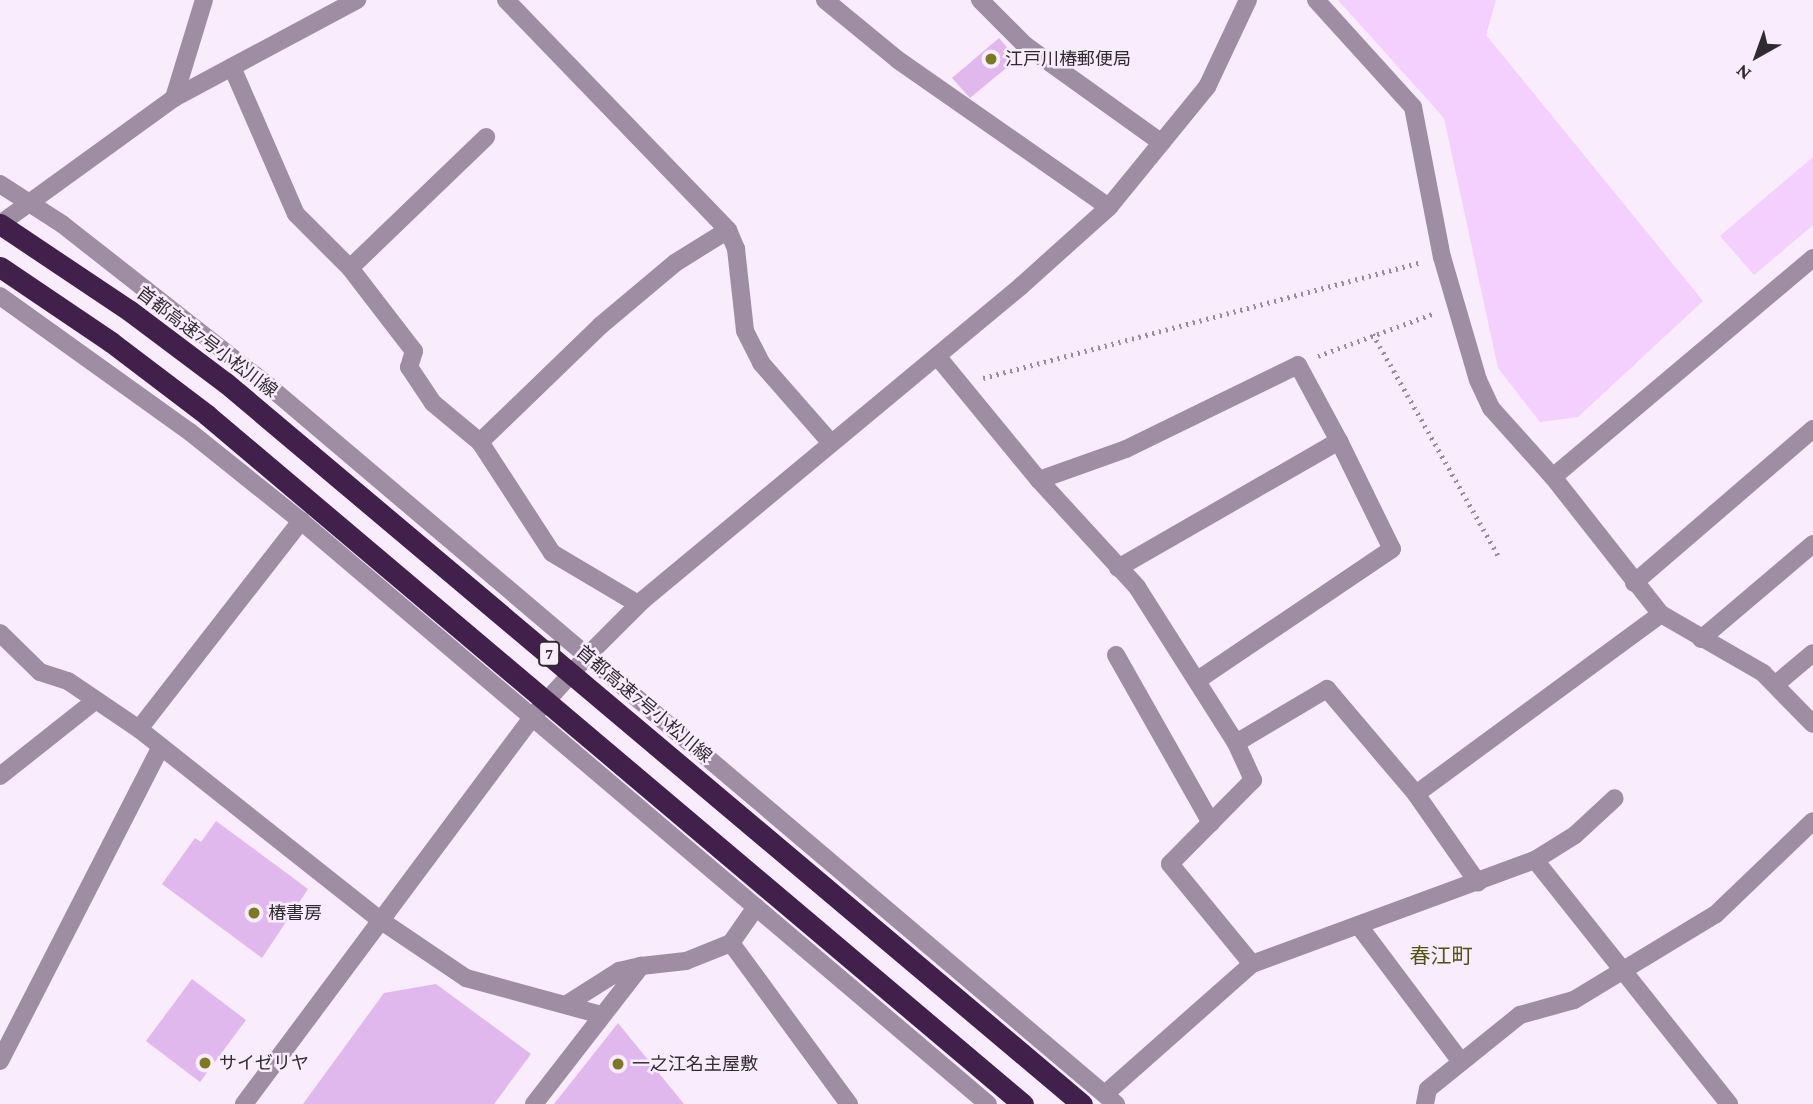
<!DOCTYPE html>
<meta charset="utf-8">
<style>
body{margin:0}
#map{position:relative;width:1813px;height:1104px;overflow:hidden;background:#f9ecfd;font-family:"Crimson Pro","Noto Sans JP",serif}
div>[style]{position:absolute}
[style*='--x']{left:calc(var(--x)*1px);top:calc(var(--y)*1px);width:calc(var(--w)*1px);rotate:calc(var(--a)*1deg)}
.green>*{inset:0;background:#f3d0fe}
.building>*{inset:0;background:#e0b8ed}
.path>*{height:4.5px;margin-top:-2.25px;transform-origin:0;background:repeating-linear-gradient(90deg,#978e99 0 2px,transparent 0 7px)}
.minor>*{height:18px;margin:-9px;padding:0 9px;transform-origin:9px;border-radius:9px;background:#9e8da3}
.highway-bridge>*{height:21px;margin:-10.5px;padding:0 10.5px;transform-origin:10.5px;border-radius:10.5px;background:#41204b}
.dots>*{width:19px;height:19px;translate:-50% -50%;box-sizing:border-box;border:4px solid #f9ecfd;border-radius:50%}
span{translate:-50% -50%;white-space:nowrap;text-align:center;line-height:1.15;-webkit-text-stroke:5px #f9ecfd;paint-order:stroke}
.shield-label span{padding:2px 5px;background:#f9ecfd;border:2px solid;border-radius:5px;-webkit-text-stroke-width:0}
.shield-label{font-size:16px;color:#302b31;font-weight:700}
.poi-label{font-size:18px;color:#302b31}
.left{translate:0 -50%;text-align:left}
.street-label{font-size:18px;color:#302b31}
.quarter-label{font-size:21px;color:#525013}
.north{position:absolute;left:1722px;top:21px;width:70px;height:70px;-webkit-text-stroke:5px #f9ecfd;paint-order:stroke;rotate:220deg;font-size:19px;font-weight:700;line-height:28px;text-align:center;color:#302b31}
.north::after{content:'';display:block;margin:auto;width:24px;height:32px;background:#302b31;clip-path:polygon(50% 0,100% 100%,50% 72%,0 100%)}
</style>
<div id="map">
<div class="green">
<div style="clip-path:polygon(1338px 0,1496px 0,1486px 35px,1703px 301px,1578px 417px,1540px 422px,1498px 368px,1444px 118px)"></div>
<div style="clip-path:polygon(1813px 157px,1813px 225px,1754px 275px,1720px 236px)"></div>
</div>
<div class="building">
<div style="clip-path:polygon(999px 38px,1017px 59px,970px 98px,952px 78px)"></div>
<div style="clip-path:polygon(216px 821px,308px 889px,262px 958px,162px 884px,195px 838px,201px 842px)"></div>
<div style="clip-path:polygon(192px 979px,246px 1020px,200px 1082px,146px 1041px)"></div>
<div style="clip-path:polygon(436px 984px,531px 1054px,494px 1104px,303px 1104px,384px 993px)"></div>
<div style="clip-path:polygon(618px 1023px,684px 1104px,554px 1104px)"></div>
</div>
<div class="path">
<div style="--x:1373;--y:334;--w:254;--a:60.5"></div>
<div style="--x:1318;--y:356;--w:125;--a:-20.2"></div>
<div style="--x:983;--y:378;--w:453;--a:-14.8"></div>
</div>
<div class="minor">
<div style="--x:506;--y:0;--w:320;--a:46"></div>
<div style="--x:728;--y:230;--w:21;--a:67"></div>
<div style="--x:736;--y:249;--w:82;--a:83.7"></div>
<div style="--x:745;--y:331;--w:36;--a:63"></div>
<div style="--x:761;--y:363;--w:106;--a:48.8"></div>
<div style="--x:825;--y:0;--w:94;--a:39.4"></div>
<div style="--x:898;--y:60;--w:257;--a:34.9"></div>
<div style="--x:980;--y:0;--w:64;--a:45"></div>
<div style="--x:1025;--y:45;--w:168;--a:35.6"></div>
<div style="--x:1316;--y:0;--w:144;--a:47.8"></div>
<div style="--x:1413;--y:107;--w:153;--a:79.1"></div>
<div style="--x:1442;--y:257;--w:128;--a:73.7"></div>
<div style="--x:1478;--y:380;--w:31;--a:65"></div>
<div style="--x:1491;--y:408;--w:93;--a:48.1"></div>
<div style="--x:1553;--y:477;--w:174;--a:51.8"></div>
<div style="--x:1661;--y:614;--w:118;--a:30"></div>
<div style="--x:1763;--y:673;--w:71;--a:45.6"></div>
<div style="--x:232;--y:67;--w:160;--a:66.5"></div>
<div style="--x:296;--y:214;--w:76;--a:45"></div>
<div style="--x:350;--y:268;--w:105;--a:52.4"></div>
<div style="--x:414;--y:351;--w:17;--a:107"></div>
<div style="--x:409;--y:367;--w:43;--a:56.3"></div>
<div style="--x:433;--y:403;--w:61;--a:39.7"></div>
<div style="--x:480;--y:442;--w:132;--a:57"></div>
<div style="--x:552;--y:553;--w:100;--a:30.7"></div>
<div style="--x:174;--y:98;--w:102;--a:-73"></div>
<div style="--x:0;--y:184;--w:74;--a:32.8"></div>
<div style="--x:62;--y:224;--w:266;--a:38.1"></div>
<div style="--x:271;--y:388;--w:1108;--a:40.28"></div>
<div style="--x:0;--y:224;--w:215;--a:-35.9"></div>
<div style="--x:174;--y:98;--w:208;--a:-28.2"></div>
<div style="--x:350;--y:268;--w:189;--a:-43.9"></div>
<div style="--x:0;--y:296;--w:234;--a:35.6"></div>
<div style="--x:190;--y:432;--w:142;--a:38.7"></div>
<div style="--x:301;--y:521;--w:901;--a:40.32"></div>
<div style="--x:937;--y:356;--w:161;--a:50.6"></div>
<div style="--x:1039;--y:480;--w:145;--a:47.5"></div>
<div style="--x:1137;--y:587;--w:185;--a:57.6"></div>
<div style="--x:1236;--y:743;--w:41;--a:65.3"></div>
<div style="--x:1253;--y:780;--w:118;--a:134.7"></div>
<div style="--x:1170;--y:864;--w:129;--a:50.6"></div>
<div style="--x:480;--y:442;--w:167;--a:-44"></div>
<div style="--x:600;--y:326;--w:98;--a:-40"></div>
<div style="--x:675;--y:263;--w:62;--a:-31.9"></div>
<div style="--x:1553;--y:477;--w:340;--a:-40.1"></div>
<div style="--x:1039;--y:480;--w:92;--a:-19.6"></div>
<div style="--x:1126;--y:449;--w:191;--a:-26"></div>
<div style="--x:1298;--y:365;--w:86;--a:61.7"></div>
<div style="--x:1118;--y:568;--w:255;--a:-29.9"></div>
<div style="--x:1339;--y:441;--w:120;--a:63.9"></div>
<div style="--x:1392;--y:549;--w:233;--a:146"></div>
<div style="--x:1634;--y:583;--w:236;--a:-40.7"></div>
<div style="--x:0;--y:633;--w:56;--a:44.3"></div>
<div style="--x:40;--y:672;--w:29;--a:18"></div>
<div style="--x:68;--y:681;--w:86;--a:34.1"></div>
<div style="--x:139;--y:729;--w:308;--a:38.4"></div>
<div style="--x:380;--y:920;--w:104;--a:34"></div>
<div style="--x:466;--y:978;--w:140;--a:15.3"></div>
<div style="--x:1701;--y:639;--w:147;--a:-40.3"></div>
<div style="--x:1116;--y:655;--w:193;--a:60.5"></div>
<div style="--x:1776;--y:684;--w:48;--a:-40"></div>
<div style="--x:139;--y:729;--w:264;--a:-52.1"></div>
<div style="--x:1236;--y:743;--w:106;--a:-30.7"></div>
<div style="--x:1327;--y:689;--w:138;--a:49.7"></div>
<div style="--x:1416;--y:794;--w:108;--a:55.1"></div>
<div style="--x:0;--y:776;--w:122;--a:-38.4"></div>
<div style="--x:1416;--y:794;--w:304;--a:-36.3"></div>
<div style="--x:1535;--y:860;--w:312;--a:51.5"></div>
<div style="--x:756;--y:907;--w:44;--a:124.8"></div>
<div style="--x:731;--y:943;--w:200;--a:53.8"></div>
<div style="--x:1359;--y:926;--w:170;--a:53.1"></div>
<div style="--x:567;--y:1004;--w:62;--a:-32.4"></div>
<div style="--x:619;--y:971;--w:23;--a:-13"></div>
<div style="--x:0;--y:1061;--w:349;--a:-62.9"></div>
<div style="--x:1105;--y:1094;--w:196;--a:-41.5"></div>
<div style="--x:1252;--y:964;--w:302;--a:-20.2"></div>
<div style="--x:1535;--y:860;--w:47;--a:-32"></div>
<div style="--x:1575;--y:835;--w:54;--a:-42.8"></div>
<div style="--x:244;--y:1104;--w:482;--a:-53.3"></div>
<div style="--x:532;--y:717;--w:84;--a:-47.9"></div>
<div style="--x:588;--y:655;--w:78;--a:-45"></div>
<div style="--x:643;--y:600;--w:491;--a:-39.7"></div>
<div style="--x:1021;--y:286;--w:118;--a:-41.9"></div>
<div style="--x:1109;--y:207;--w:155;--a:-50.8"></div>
<div style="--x:1207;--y:87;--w:96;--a:-64.8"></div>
<div style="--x:534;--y:1104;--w:175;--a:-52.2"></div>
<div style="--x:641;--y:966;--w:45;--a:-6.3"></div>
<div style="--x:686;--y:961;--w:48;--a:-21.8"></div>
<div style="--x:1425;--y:1104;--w:15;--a:-79"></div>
<div style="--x:1428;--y:1089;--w:118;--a:-38.8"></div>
<div style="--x:1520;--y:1015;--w:56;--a:-15.5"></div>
<div style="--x:1574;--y:1000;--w:166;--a:-31.2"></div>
<div style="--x:1716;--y:914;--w:134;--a:-43.8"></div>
</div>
<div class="highway-bridge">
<div style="--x:0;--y:224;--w:156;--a:33.8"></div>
<div style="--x:130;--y:311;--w:120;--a:36.9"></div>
<div style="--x:226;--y:383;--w:1119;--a:40.11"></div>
<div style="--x:0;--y:267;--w:134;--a:34"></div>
<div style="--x:111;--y:342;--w:121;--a:37.2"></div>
<div style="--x:207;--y:415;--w:1068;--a:40.18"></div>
</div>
<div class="dots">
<div style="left:991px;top:59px;background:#7c7920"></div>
<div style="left:254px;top:913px;background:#7c7920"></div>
<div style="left:205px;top:1063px;background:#7c7920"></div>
<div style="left:618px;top:1064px;background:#7c7920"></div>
</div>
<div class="shield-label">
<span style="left:549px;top:654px">7</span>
</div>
<div class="poi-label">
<span class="left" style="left:1005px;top:59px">江戸川椿郵便局</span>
<span class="left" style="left:268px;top:913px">椿書房</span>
<span class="left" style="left:219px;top:1063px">サイゼリヤ</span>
<span class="left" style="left:632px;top:1064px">一之江名主屋敷</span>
</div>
<div class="street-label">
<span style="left:207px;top:342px;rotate:37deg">首都高速7号小松川線</span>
<span style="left:644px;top:704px;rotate:40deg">首都高速7号小松川線</span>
</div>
<div class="quarter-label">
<span style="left:1441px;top:956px">春江町</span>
</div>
<div class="north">N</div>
</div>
